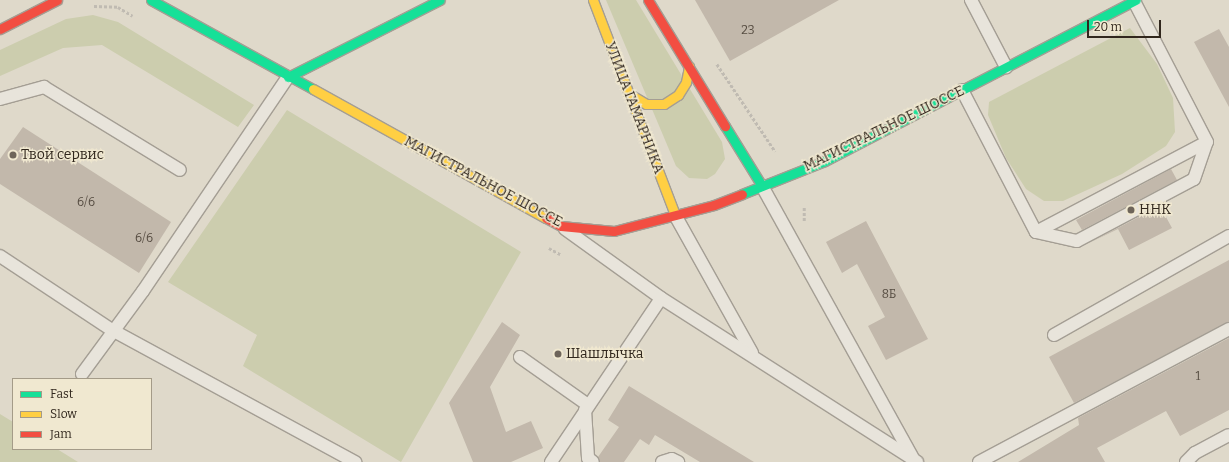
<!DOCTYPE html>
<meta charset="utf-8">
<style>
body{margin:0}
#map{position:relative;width:1229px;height:462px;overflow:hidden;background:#dfd9ca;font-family:Bitter,serif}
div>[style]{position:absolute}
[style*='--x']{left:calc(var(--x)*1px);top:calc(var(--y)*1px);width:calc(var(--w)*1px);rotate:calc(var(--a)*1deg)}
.green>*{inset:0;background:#cccdae}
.building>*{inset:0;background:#c2b8ab}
.path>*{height:2.5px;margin-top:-1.25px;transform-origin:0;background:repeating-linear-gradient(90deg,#c0bbb2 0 3px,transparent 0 5px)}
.roads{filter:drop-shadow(1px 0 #a49e94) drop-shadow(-1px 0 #a49e94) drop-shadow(0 1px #a49e94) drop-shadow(0 -1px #a49e94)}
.lane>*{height:12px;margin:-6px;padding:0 6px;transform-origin:6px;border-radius:6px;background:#e8e4db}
.fast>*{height:9px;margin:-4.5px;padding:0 4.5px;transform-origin:4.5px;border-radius:4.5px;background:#16e098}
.slow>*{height:9px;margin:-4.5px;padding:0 4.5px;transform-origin:4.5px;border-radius:4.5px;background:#ffcf43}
.jam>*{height:9px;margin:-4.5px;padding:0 4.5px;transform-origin:4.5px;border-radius:4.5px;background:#f24e42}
.dots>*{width:11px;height:11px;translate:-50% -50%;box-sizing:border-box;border:2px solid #f0e8d0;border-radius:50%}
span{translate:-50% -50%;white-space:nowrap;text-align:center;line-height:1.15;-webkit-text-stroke:3px #f0e8d0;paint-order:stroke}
.number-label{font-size:12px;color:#554b40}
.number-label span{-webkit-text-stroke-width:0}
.street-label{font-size:14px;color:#31271d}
.poi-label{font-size:14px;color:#31271d}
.left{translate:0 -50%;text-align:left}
.legend{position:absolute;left:12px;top:378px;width:140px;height:72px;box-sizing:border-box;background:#f0e8d0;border:1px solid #a49b88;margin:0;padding:5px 7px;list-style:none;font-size:12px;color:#31271d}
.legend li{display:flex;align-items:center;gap:8px;height:20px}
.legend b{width:20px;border:1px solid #a49b88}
.scale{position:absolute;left:1087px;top:20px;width:74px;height:18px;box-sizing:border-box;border:2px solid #31271d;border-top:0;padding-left:5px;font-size:12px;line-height:14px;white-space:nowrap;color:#31271d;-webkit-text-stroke:3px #f0e8d0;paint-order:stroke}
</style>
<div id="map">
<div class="green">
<div style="clip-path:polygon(606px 0,636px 0,722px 142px,725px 159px,715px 174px,707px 179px,689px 178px,676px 166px)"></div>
<div style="clip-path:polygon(93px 15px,118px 22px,254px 105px,238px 127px,102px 45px,63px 48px,0 76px,0 50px,66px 19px)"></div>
<div style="clip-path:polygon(1130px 28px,1157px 64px,1173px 98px,1175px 132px,1166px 146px,1122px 174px,1063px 201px,1044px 201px,1026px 189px,1006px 158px,988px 115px,989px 102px)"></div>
<div style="clip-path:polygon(287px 110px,521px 252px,401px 462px,243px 366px,257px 335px,168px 282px)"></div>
<div style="clip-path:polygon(0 414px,13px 422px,13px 449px,57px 449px,78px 462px,0 462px)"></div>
</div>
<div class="building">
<div style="clip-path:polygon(695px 0,839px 0,730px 61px)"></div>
<div style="clip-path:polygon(1219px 29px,1229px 47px,1229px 107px,1194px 42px)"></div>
<div style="clip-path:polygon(23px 127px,171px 222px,139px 273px,0 184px,0 159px)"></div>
<div style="clip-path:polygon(1171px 169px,1177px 180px,1082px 230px,1076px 220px)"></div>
<div style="clip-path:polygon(1160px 206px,1172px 228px,1129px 250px,1118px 229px,1089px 243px)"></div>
<div style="clip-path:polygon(866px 221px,928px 339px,886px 360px,868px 326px,885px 317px,857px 264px,842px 273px,826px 242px)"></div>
<div style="clip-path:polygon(1229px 260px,1229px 322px,1074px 403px,1049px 357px)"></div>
<div style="clip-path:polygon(502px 322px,520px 335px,490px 387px,506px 432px,531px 421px,543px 448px,511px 462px,473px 462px,449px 403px)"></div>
<div style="clip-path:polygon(1229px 338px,1229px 410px,1180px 436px,1166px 411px,1097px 448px,1105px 462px,1018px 462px,1079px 425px,1078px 418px)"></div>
<div style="clip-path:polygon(629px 386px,754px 462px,700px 462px,655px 435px,649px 445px,640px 439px,624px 462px,600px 462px,598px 457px,619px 427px,608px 420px)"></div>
</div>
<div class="path">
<div style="--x:94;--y:6;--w:24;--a:2"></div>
<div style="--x:118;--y:7;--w:17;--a:31"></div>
<div style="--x:717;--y:64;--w:105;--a:56.3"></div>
<div style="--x:804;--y:221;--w:15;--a:-90"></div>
<div style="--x:549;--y:248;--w:13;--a:29"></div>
</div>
<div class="roads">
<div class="lane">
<div style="--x:971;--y:0;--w:76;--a:62.4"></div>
<div style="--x:962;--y:90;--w:160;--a:62.5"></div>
<div style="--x:0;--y:99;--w:46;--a:-15.3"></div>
<div style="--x:44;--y:87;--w:159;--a:31.4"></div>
<div style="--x:762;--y:186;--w:311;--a:61"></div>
<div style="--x:675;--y:215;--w:158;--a:60.8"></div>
<div style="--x:565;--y:229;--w:118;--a:35.7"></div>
<div style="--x:661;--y:298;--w:304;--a:32.6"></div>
<div style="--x:1036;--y:232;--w:42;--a:12.4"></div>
<div style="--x:1077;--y:241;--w:132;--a:-27.9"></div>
<div style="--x:1194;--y:179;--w:39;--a:-71"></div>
<div style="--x:1207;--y:142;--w:159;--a:-117.4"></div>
<div style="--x:1036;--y:232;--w:193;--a:-27.8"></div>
<div style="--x:0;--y:256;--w:134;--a:33.5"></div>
<div style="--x:112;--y:330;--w:277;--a:28.5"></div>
<div style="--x:1054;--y:335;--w:201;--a:-29.5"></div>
<div style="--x:520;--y:357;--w:83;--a:35.2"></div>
<div style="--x:82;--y:374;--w:103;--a:-53.7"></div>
<div style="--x:143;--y:291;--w:258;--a:-55.9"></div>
<div style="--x:585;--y:410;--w:48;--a:86.4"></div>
<div style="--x:588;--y:458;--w:6;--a:39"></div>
<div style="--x:551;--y:462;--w:197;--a:-56.1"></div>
<div style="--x:662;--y:462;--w:10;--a:-17"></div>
<div style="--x:672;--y:459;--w:7;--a:27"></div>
<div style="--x:979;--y:462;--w:283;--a:-28"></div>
<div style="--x:1186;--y:462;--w:13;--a:-45"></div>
<div style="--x:1195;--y:453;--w:38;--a:-28"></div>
</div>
<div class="fast">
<div style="--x:151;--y:0;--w:185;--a:28.8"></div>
<div style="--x:288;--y:77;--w:170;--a:-26.9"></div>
<div style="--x:725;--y:126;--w:70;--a:58.3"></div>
<div style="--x:742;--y:194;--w:89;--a:-21.7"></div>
<div style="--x:825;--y:161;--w:350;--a:-27.4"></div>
</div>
<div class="slow">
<div style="--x:593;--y:0;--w:230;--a:69.1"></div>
<div style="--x:313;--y:89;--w:266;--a:29"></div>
<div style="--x:628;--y:93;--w:21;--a:31"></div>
<div style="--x:646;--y:104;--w:18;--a:0"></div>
<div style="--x:664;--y:104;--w:17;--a:-33"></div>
<div style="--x:678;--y:95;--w:15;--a:-58"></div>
<div style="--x:686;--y:82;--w:16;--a:-79"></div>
</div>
<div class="jam">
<div style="--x:648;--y:0;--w:148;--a:58.6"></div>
<div style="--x:0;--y:29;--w:64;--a:-27"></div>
<div style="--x:546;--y:218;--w:17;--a:28"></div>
<div style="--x:561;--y:226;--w:53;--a:5.4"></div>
<div style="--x:614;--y:231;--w:103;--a:-14.6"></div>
<div style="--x:714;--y:205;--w:30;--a:-21"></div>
</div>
</div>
<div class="dots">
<div style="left:13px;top:155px;background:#6e655a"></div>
<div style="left:1131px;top:210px;background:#6e655a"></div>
<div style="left:558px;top:354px;background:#6e655a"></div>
</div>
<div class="number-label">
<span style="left:748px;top:31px">23</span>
<span style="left:86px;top:203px">6/6</span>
<span style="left:144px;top:239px">6/6</span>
<span style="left:889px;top:295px">8Б</span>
<span style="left:1198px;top:377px">1</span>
</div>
<div class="street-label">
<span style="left:634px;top:108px;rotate:69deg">УЛИЦА ГАМАРНИКА</span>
<span style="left:884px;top:129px;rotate:-26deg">МАГИСТРАЛЬНОЕ ШОССЕ</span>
<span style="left:483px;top:182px;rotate:28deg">МАГИСТРАЛЬНОЕ ШОССЕ</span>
</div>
<div class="poi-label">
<span class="left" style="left:21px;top:155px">Твой сервис</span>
<span class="left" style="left:1139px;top:210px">ННК</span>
<span class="left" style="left:566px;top:354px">Шашлычка</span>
</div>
<ul class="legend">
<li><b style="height:5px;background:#16e098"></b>Fast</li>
<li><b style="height:5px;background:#ffcf43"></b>Slow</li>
<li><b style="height:5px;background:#f24e42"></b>Jam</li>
</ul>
<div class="scale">20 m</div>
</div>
